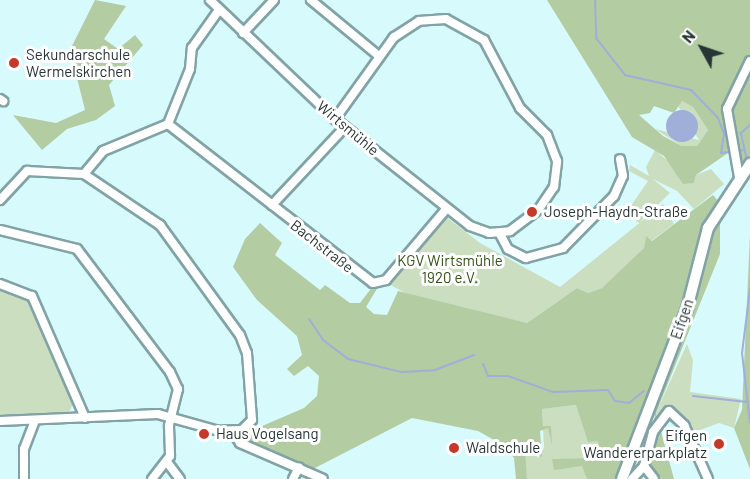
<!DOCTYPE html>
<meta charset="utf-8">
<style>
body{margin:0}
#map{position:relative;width:750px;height:479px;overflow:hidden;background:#d7fafc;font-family:Barlow,sans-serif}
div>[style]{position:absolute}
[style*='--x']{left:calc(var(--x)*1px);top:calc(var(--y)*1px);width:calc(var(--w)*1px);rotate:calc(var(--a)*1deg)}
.green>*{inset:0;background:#ccdec0}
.forest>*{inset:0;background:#b3cca1}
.water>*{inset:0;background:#9fafd9}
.round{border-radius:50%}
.stream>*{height:2px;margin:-1px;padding:0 1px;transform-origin:1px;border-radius:1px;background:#9fafd9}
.roads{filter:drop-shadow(2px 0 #82a3a5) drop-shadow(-2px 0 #82a3a5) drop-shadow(0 2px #82a3a5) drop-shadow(0 -2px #82a3a5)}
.street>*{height:8px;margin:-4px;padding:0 4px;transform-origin:4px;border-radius:4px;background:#fff}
.secondary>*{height:10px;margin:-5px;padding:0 5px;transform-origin:5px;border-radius:5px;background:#fff}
.dots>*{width:16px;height:16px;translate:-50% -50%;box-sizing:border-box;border:3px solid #fff;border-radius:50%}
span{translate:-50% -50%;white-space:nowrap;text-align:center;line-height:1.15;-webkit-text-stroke:6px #fff;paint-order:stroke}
.poi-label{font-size:15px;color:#273535}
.left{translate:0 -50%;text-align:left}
.right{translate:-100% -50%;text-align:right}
.street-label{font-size:15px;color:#273535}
.park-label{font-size:15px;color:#325014}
.north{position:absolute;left:672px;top:18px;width:60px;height:60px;-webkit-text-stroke:4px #fff;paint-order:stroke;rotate:310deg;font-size:16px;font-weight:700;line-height:24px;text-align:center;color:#273535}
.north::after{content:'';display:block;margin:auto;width:21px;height:27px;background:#273535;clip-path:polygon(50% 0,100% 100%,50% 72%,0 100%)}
</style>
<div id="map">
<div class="green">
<div style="clip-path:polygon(682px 101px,693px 107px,708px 130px,697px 146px,682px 146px,655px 129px,699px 140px,678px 106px)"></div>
<div style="clip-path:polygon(655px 150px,694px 183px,696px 175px,711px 169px,724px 184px,694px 209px,677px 191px,653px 179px,670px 193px,639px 223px,626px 213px,648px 181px,629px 171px,630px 165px,649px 176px,646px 167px)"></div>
<div style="clip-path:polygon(663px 204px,674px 224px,651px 241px,646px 237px,644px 248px,627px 266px,602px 288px,588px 293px,577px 288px,527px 323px,414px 298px,387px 283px,445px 216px,480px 243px,560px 287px)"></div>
<div style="clip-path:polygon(0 288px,19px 291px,30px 301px,75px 400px,69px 412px,0 415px)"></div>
<div style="clip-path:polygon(687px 344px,693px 360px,690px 392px,741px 399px,734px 428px,719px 423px,692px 433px,686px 422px,662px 421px,656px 413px)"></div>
<div style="clip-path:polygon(576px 405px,598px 441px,599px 459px,584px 467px,587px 479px,527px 479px,524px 449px,530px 447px,538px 458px,544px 448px,542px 409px)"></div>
</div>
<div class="forest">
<div style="clip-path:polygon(95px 0,126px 6px,104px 39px,118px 49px,135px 35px,143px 45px,109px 85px,115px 106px,96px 120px,67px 129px,42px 150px,13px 115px,56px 123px,85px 110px,70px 50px)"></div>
<div style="clip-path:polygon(evenodd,547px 0,750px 0,750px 157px,740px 166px,731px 151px,696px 175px,694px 183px,683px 184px,664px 156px,632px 137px,547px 0,682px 101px,693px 107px,708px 130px,697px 146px,682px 146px,663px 136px,639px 115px,650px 113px,654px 106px,674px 113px,682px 101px)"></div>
<div style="clip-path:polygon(713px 195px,726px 210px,720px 224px,720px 254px,656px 413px,674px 479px,646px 479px,655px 415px,615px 479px,587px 479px,582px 466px,554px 470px,552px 459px,599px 458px,598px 441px,588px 442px,576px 405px,542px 409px,543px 426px,551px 426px,552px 445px,548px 428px,540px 431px,542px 457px,525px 449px,527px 479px,516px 479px,514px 458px,505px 446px,478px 431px,412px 418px,313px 469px,239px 436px,304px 408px,317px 396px,319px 376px,308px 366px,294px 376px,287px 369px,302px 355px,297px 336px,257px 300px,233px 267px,245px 239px,260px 223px,282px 243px,275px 255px,320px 290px,325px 285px,350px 303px,360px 303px,373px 286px,378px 287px,366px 307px,374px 314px,387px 315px,398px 291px,527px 323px,577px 288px,588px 293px,602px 288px,644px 248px,646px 236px,652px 241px)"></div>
<div style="clip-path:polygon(750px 235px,750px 469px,734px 428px,742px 410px)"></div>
</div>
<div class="water">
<div class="round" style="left:666px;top:110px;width:32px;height:32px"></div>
</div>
<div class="stream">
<div style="--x:595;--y:0;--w:38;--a:88"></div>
<div style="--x:596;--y:38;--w:47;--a:51.9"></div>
<div style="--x:625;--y:75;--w:68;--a:12.8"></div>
<div style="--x:691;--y:90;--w:39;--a:46"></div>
<div style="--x:718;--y:118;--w:17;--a:69"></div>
<div style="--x:724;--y:134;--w:19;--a:99"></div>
<div style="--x:721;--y:153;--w:24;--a:-7"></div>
<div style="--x:747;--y:160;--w:28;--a:-103"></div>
<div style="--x:741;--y:133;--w:12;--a:-42"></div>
<div style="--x:750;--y:289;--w:64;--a:97.1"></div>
<div style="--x:742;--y:353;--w:70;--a:83.5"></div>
<div style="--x:309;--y:319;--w:25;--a:56"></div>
<div style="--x:323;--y:340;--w:31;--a:37"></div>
<div style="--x:348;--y:359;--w:55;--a:13.8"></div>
<div style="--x:401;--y:372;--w:34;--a:-3"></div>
<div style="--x:435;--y:370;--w:42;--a:-21"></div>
<div style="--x:483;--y:364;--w:13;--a:67"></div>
<div style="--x:488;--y:376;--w:20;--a:0"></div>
<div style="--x:508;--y:376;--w:48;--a:19.6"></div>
<div style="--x:553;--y:392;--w:55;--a:-2.1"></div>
<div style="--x:608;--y:390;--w:13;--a:58"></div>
<div style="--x:615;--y:401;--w:14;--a:8"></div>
<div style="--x:629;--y:403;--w:19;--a:-39"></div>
<div style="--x:693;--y:396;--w:54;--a:6.3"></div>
</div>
<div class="roads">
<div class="street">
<div style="--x:210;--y:0;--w:173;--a:43.6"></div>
<div style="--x:335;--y:119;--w:172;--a:38.4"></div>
<div style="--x:470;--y:226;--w:20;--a:20"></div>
<div style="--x:489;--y:233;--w:21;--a:-5"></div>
<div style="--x:510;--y:231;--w:36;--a:-37"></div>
<div style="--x:539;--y:209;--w:27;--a:-56"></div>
<div style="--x:554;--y:187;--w:26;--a:-83"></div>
<div style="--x:557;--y:161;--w:28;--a:-111"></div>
<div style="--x:547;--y:135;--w:38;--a:-135"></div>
<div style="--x:520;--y:108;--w:77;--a:-117.9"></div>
<div style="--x:484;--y:40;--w:43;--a:-151.1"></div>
<div style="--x:446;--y:19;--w:27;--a:176"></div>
<div style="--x:419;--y:21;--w:30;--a:147"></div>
<div style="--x:394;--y:37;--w:101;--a:125.7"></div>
<div style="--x:311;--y:0;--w:88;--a:39.5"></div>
<div style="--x:243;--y:33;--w:45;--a:-46.8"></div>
<div style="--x:0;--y:99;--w:4;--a:34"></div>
<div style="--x:168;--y:124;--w:259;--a:37.8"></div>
<div style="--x:373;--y:283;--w:13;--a:-13"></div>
<div style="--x:386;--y:280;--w:94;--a:-49.7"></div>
<div style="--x:168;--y:124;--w:59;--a:-68.2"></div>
<div style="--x:190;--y:69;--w:21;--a:-85"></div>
<div style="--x:192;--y:48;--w:47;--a:-54.6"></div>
<div style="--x:84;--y:174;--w:30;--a:-50"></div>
<div style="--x:103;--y:151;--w:70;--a:-22.6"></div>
<div style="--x:739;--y:177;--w:69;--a:-100"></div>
<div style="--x:727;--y:109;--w:53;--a:-64.4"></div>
<div style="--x:0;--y:200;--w:40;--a:-47"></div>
<div style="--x:27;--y:171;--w:57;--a:3"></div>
<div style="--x:84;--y:174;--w:92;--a:33.9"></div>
<div style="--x:160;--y:225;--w:136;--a:54"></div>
<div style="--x:240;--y:335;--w:19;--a:69"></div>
<div style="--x:247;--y:353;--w:67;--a:85.7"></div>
<div style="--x:252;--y:420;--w:14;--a:135"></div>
<div style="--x:242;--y:430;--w:23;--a:178"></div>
<div style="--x:219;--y:431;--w:63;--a:-164.4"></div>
<div style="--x:158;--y:414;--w:158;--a:177.5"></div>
<div style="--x:272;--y:205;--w:107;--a:-46.9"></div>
<div style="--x:0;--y:230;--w:79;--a:13.9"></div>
<div style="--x:77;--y:249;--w:154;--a:52.9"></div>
<div style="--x:170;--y:372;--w:19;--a:65"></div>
<div style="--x:178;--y:389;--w:38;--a:104"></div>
<div style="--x:169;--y:426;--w:30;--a:88"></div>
<div style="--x:170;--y:456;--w:29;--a:128"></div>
<div style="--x:500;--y:234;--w:17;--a:62"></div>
<div style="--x:508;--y:249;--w:20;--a:27"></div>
<div style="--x:526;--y:258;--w:38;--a:-15"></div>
<div style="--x:563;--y:248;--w:73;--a:-45.6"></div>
<div style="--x:614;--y:196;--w:22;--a:-66"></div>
<div style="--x:623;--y:176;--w:17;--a:-100"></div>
<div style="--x:0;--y:284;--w:34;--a:21"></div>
<div style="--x:32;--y:296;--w:133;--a:66.5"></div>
<div style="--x:232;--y:431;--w:14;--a:56"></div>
<div style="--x:240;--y:443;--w:90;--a:23.4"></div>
<div style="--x:167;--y:462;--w:21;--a:53"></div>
<div style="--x:644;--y:466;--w:16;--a:52"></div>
<div style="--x:24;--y:479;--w:30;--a:-90"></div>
<div style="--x:24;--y:449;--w:31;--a:-69"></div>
<div style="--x:293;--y:479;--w:13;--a:-63"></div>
<div style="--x:632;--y:479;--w:18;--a:-47"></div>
<div style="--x:644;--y:466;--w:35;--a:-75"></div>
<div style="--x:653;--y:432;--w:26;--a:-53"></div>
<div style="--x:669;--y:411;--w:21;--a:43"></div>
<div style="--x:684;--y:425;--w:59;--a:66"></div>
</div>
<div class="secondary">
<div style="--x:622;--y:479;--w:182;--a:-69.1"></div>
<div style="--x:687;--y:309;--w:84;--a:-75.5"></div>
<div style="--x:708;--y:228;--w:77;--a:-56.7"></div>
</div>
</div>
<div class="dots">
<div style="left:14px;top:63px;background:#c63928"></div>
<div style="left:532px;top:212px;background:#c63928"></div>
<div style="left:204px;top:434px;background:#c63928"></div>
<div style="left:719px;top:444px;background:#c63928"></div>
<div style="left:454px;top:448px;background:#c63928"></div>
</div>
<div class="poi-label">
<span class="left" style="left:26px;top:63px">Sekundarschule<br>Wermelskirchen</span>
<span class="left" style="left:544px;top:212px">Joseph-Haydn-Straße</span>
<span class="left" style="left:216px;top:434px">Haus Vogelsang</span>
<span class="right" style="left:707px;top:444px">Eifgen<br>Wandererparkplatz</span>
<span class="left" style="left:466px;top:448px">Waldschule</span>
</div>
<div class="street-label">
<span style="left:348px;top:128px;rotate:40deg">Wirtsmühle</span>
<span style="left:322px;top:246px;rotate:38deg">Bachstraße</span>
<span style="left:682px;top:319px;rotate:-71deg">Eifgen</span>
</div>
<div class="park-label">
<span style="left:450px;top:269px">KGV Wirtsmühle<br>1920 e.V.</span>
</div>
<div class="north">N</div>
</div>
